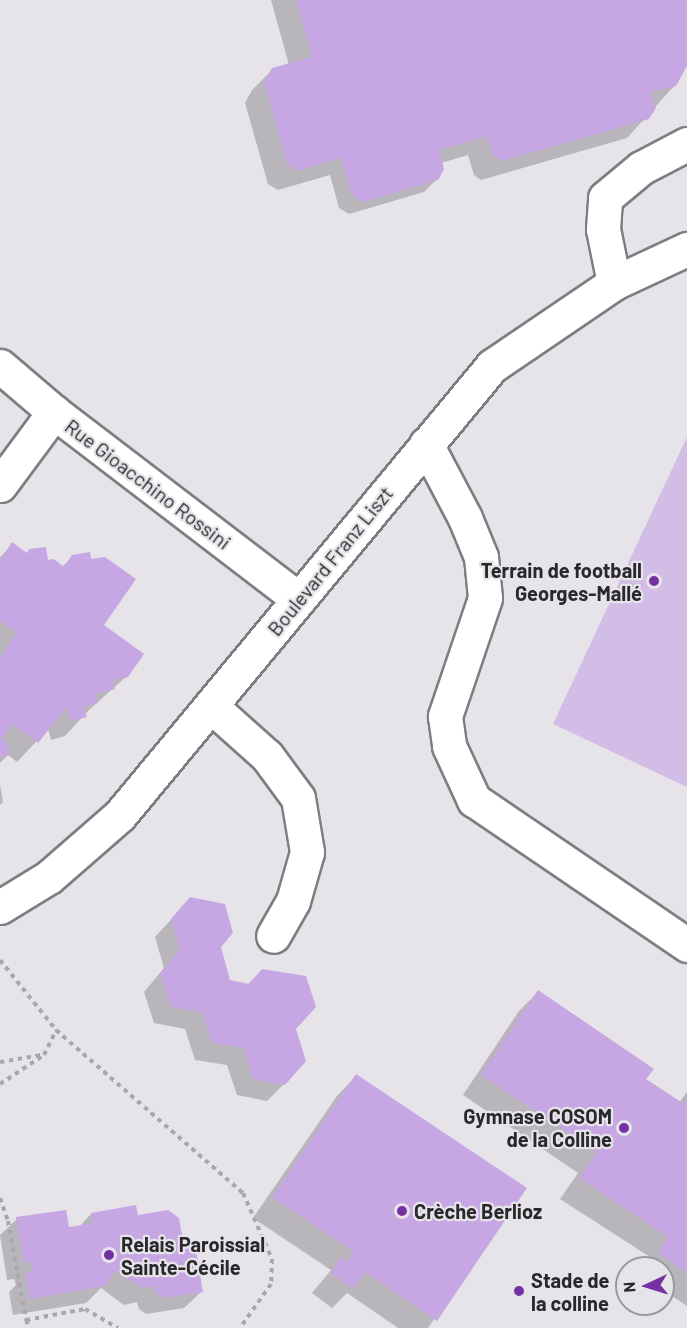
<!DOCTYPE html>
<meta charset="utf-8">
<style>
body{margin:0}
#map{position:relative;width:687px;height:1328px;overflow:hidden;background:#e7e4e9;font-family:Barlow,sans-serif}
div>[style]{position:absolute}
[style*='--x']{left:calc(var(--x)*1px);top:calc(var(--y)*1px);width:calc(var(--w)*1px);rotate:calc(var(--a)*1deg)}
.green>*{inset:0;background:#d1bde5}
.shadow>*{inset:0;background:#0003}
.building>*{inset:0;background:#c6a6e3}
.path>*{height:4px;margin-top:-2px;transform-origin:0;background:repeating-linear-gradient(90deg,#aaa7ab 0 4.5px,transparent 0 9px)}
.roads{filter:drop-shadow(2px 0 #807d82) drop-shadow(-2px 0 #807d82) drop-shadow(0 2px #807d82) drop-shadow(0 -2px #807d82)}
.minor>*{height:33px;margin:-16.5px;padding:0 16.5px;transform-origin:16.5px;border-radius:16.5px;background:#fff}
.dots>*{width:16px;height:16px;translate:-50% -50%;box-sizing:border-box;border:3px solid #e7e4e9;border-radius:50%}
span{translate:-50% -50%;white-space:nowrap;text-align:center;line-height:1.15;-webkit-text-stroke:4.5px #e7e4e9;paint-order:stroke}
.street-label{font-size:20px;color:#29282a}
.poi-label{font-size:20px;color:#29282a;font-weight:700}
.right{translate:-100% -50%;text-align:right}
.left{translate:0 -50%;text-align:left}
.north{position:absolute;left:615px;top:1256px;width:60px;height:60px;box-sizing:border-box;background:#e7e4e9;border:2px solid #9b999d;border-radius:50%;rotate:266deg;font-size:16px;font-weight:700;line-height:24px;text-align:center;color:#29282a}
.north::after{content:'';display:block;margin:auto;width:21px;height:27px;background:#7530a3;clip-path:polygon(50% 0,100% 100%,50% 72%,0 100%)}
</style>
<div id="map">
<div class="green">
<div style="clip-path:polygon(687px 437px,687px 787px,553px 724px)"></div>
</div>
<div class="shadow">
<div style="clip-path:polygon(271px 0,687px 0,687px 63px,675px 85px,627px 138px,481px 180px,474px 175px,468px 155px,441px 163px,437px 179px,424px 192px,349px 214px,339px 208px,330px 175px,278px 190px,268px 184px,245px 103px,252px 90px,273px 69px,289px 65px)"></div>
<div style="clip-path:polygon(13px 544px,26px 554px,62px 567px,73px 556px,127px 676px,90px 709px,65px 736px,51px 740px,48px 729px,17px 762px,8px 755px,0 763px,0 557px)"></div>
<div style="clip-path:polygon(0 785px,3px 802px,0 805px)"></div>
<div style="clip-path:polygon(190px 899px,219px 947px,229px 981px,247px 985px,263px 970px,294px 1028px,284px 1084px,267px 1101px,237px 1095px,227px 1065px,195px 1060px,185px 1029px,154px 1023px,144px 992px,164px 968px,155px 937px)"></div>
<div style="clip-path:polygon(538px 992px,644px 1079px,679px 1103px,687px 1092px,687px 1306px,663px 1290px,663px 1268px,643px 1268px,650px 1257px,560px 1199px,578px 1173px,463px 1095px,519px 1011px)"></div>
<div style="clip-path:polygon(356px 1076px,525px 1188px,428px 1328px,398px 1328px,347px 1293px,332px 1308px,312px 1293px,331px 1270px,253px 1218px,337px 1096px)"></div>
<div style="clip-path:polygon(91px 1214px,137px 1217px,182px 1249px,202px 1291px,184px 1308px,146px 1314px,139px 1309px,137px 1302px,124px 1305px,101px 1288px,86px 1303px,13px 1315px,9px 1292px,16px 1285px,14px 1279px,7px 1280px,0 1235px,17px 1219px,68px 1228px,79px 1227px)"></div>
</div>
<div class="building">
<div style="clip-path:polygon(296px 0,687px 0,687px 66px,676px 86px,650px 92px,656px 108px,649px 119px,502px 161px,493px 155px,487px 136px,439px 150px,444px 169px,438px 180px,363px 202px,352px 195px,341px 158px,298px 171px,287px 164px,264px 82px,272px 68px,312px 57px)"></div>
<div style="clip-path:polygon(12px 542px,27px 553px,29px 549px,46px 547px,48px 560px,54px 559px,64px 567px,72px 555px,90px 552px,91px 559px,105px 557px,136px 579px,104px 625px,144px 654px,128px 677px,113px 680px,115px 689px,95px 694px,98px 703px,84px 707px,87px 717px,70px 721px,67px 707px,38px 743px,12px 724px,2px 739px,8px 744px,9px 755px,0 757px,0 658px,17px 633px,0 621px,0 560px)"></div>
<div style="clip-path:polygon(190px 897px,225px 904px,233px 933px,221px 947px,230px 980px,249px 984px,262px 969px,306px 976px,316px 1007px,296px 1029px,306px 1061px,285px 1085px,253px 1079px,244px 1048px,212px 1043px,202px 1012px,171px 1007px,160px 973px,180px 950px,171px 919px)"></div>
<div style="clip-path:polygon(538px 990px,654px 1069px,646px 1079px,684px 1104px,687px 1100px,687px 1273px,658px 1253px,668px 1237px,579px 1178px,597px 1152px,481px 1075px)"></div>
<div style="clip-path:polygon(356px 1074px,527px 1188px,437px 1321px,365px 1272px,353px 1289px,331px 1273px,341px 1257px,348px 1261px,354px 1252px,272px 1197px)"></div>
<div style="clip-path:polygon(136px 1205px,138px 1215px,168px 1210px,179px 1218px,184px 1247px,195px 1245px,203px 1292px,163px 1298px,155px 1292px,154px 1286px,142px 1288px,116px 1270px,105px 1286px,30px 1299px,25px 1273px,33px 1272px,31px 1262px,24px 1263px,16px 1217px,66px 1210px,69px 1227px,93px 1223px,91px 1213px)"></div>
</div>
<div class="path">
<div style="--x:0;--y:960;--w:90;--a:51.3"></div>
<div style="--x:56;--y:1030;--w:248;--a:41.1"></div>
<div style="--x:243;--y:1193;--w:72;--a:66.3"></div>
<div style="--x:272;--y:1259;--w:25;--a:92"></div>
<div style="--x:271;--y:1284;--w:54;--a:125.2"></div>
<div style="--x:0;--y:1062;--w:42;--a:-9.7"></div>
<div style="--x:0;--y:1084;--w:53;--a:-33.4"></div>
<div style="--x:44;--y:1055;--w:28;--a:-64"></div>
<div style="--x:0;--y:1198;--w:24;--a:71"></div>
<div style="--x:8;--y:1221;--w:101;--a:79.7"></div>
<div style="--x:26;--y:1320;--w:60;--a:-10.6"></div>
<div style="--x:85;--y:1309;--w:38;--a:30"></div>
<div style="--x:26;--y:1320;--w:9;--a:63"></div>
</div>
<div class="roads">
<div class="minor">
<div style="--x:614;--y:283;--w:55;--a:-101.5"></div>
<div style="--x:603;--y:229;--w:31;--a:-86"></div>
<div style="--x:605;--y:198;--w:47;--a:-39.8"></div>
<div style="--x:641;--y:168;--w:52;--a:-27.6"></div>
<div style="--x:0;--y:366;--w:71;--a:40.4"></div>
<div style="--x:54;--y:412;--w:308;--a:37.4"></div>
<div style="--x:426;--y:444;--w:84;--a:62.2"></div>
<div style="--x:465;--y:518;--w:42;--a:67.7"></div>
<div style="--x:481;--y:557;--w:41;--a:84.4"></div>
<div style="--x:485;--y:598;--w:125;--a:108.7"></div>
<div style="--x:445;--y:716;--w:30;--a:82"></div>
<div style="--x:449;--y:746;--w:60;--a:65.2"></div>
<div style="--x:474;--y:800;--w:258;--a:34.2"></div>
<div style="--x:0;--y:485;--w:91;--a:-53.5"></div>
<div style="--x:211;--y:706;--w:75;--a:41.8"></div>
<div style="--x:267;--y:756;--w:52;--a:53.6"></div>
<div style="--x:298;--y:798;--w:55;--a:80.5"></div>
<div style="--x:307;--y:852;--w:51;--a:105.9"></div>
<div style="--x:293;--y:901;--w:40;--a:119.7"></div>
<div style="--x:0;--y:907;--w:57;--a:-31.5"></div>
<div style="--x:49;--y:877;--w:94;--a:-41.1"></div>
<div style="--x:120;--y:815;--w:583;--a:-50.36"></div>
<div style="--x:492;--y:366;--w:148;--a:-34.2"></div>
<div style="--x:614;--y:283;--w:81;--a:-25"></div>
</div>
</div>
<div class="dots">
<div style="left:654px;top:581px;background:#7530a3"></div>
<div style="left:624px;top:1128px;background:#7530a3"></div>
<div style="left:402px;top:1211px;background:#7530a3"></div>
<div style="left:109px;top:1255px;background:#7530a3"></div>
<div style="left:519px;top:1291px;background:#7530a3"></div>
</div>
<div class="street-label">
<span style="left:148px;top:484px;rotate:37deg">Rue Gioacchino Rossini</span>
<span style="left:330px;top:561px;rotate:-51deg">Boulevard Franz Liszt</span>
</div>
<div class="poi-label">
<span class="right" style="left:642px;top:582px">Terrain de football<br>Georges-Mallé</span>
<span class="right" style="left:612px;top:1128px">Gymnase COSOM<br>de la Colline</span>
<span class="left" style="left:414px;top:1211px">Crèche Berlioz</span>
<span class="left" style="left:121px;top:1256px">Relais Paroissial<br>Sainte-Cécile</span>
<span class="left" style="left:531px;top:1292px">Stade de<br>la colline</span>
</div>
<div class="north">N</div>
</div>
